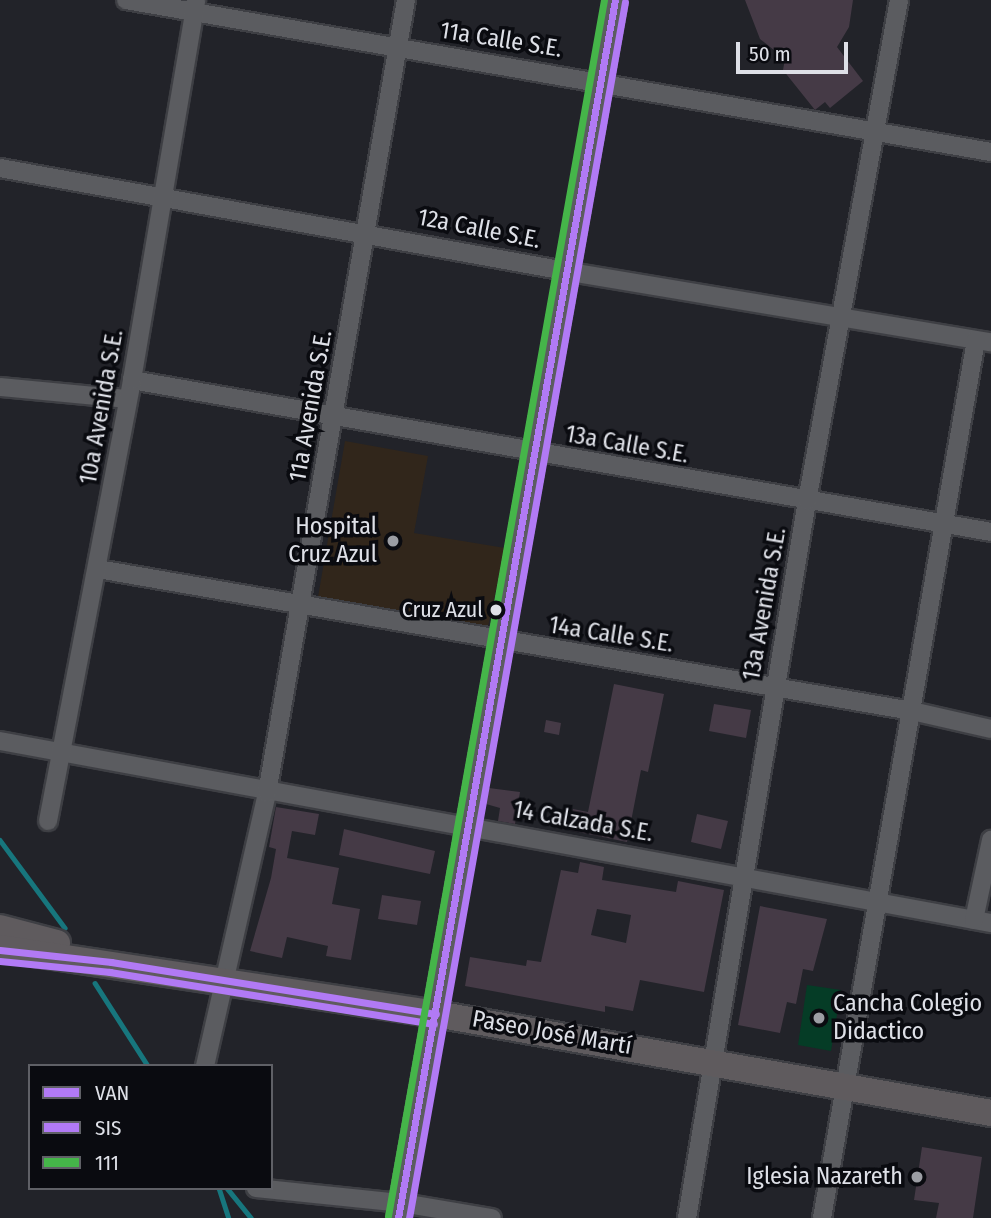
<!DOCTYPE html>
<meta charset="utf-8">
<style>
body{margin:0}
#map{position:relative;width:991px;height:1218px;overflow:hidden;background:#222329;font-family:"Fira Sans Condensed",sans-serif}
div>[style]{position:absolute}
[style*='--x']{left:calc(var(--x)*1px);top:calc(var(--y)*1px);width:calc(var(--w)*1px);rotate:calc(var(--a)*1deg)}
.medical>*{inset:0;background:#31261b}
.green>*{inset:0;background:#053c26}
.stream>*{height:4.5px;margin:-2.25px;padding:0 2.25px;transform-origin:2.25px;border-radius:2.25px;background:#17767d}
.building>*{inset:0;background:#453a46}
.roads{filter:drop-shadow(2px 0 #3e3f44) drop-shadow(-2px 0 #3e3f44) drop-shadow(0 2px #3e3f44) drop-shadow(0 -2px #3e3f44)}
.minor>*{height:18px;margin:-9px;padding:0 9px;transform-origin:9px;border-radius:9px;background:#5b5c60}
.tertiary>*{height:23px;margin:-11.5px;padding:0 11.5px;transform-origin:11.5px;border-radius:11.5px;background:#5b5c60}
.secondary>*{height:26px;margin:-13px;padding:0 13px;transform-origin:13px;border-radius:13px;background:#5f5b5e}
.bus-1>*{height:7px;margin:-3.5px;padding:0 3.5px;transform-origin:3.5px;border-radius:3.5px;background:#b17af5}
.bus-2>*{height:7px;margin:-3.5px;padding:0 3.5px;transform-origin:3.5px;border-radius:3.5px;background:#b17af5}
.bus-3>*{height:7px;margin:-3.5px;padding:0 3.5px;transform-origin:3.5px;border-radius:3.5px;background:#45b549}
.dots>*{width:19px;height:19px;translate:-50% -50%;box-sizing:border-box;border:4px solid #0a0b10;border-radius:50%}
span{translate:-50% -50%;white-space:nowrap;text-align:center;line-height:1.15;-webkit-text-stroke:7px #0a0b10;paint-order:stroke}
.bus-label{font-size:22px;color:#dee0e7}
.right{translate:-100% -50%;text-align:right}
.street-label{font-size:24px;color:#dee0e7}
.poi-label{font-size:24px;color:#dee0e7}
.left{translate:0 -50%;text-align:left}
.legend{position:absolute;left:28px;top:1064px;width:245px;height:126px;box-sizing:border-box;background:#0a0b10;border:2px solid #5f6066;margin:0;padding:9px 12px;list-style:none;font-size:21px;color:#dee0e7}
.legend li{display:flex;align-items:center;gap:14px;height:35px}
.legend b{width:35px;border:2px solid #5f6066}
.scale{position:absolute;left:736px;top:42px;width:112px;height:32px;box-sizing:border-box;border:4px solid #dee0e7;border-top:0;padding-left:9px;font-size:21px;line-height:24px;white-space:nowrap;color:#dee0e7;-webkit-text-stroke:5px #0a0b10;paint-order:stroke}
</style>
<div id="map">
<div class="medical">
<div style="clip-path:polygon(345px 441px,428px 456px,414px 533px,505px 548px,487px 631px,318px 597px)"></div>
</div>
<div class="green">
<div style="clip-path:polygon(807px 985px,841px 990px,831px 1051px,798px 1045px)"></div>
</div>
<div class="stream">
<div style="--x:0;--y:840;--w:109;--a:53.5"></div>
<div style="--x:95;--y:983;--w:98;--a:57.4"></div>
<div style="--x:219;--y:1188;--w:32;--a:72"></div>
<div style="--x:227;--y:1188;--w:38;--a:51"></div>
</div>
<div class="building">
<div style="clip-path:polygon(745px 0,853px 0,849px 27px,837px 47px,863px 81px,830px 108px,825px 102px,815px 110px,783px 70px,785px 59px,760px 39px)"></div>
<div style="clip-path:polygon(614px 684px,664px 694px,648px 772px,641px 770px,627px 842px,568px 830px,573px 809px,588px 812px)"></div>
<div style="clip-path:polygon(714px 704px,751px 710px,746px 738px,709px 731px)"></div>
<div style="clip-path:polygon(546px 720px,561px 723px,559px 735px,544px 732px)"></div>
<div style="clip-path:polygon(489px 788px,520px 792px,515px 824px,498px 821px,500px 808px,486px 804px)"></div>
<div style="clip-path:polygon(276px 807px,319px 814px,315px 835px,292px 831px,287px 858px,339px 868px,332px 904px,360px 909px,351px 960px,326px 956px,328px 946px,287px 937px,282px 958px,250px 951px,271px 878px,276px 849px,269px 847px)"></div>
<div style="clip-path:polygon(697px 814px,728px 821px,721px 849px,691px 842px)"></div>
<div style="clip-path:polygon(344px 829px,435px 851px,430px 874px,339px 855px)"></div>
<div style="clip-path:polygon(evenodd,580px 862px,604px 867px,602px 880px,676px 892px,678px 881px,724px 890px,704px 992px,640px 980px,633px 1011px,605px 1006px,605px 1012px,465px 986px,470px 957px,526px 966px,527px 960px,541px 962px,561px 870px,578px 873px,580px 862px,597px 909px,631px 915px,626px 943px,591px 935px,597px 909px)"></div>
<div style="clip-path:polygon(382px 895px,421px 901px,417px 925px,378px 919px)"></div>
<div style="clip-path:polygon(760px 906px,827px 919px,813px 971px,803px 969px,796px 1004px,787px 1002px,780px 1033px,738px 1025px)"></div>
<div style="clip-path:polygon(922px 1147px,982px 1157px,973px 1218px,936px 1218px,939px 1203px,914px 1200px)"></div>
</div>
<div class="roads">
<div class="minor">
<div style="--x:126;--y:0;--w:878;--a:9.97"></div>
<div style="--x:0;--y:168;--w:574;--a:10.33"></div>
<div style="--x:565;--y:271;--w:432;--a:9.5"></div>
<div style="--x:132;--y:380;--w:872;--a:10.03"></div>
<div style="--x:0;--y:387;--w:128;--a:5.4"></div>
<div style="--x:98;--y:569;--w:826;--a:9.9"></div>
<div style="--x:912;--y:711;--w:81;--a:12.8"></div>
<div style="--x:0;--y:741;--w:1008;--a:10.41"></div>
<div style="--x:48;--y:821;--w:449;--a:-79.2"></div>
<div style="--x:132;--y:380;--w:385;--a:-80.4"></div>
<div style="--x:974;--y:920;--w:82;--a:-78"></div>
<div style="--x:205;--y:1066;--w:280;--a:-77.2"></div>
<div style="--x:267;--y:793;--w:805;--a:-80.06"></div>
<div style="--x:256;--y:1188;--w:147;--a:5.9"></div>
<div style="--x:402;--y:1203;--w:91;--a:9.5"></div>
<div style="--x:687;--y:1218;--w:727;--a:-80.5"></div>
<div style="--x:807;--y:501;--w:509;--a:-79.59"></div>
<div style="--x:822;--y:1218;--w:891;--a:-80.05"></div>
</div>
<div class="tertiary">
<div style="--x:398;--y:1218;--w:1237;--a:-79.9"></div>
</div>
<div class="secondary">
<div style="--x:0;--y:928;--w:59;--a:14.7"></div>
<div style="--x:0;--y:948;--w:441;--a:8.6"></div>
<div style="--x:436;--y:1014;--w:564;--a:10.11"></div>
</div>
</div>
<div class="bus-1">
<div style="--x:0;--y:950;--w:112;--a:6.2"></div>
<div style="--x:111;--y:962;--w:329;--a:9.1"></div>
<div style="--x:398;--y:1218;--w:1237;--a:-79.9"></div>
</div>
<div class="bus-2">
<div style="--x:0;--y:961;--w:111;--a:5.7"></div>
<div style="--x:110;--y:972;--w:328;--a:9.1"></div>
<div style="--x:409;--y:1218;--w:1235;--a:-79.93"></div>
</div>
<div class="bus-3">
<div style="--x:388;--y:1216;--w:1235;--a:-79.93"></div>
</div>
<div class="dots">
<div style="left:393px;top:541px;background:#9c9ea4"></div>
<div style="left:496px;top:610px;background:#dee0e7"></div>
<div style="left:819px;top:1018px;background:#9c9ea4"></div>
<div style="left:917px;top:1177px;background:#9c9ea4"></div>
</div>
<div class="bus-label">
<span class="right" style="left:483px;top:610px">Cruz Azul</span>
</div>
<div class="street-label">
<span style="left:501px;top:40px;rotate:9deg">11a Calle S.E.</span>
<span style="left:479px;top:229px;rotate:11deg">12a Calle S.E.</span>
<span style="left:311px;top:406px;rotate:-80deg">11a Avenida S.E.</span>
<span style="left:102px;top:407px;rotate:-80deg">10a Avenida S.E.</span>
<span style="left:627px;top:445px;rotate:10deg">13a Calle S.E.</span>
<span style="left:765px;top:604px;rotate:-80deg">13a Avenida S.E.</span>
<span style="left:611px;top:635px;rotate:9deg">14a Calle S.E.</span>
<span style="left:583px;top:822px;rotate:10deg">14 Calzada S.E.</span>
<span style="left:552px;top:1033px;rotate:10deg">Paseo José Martí</span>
</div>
<div class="poi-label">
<span class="right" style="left:377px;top:541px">Hospital<br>Cruz Azul</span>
<span class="left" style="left:833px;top:1018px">Cancha Colegio<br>Didactico</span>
<span class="right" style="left:903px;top:1177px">Iglesia Nazareth</span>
</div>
<ul class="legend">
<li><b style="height:9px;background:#b17af5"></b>VAN</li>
<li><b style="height:9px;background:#b17af5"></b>SIS</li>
<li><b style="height:9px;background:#45b549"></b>111</li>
</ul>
<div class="scale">50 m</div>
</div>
